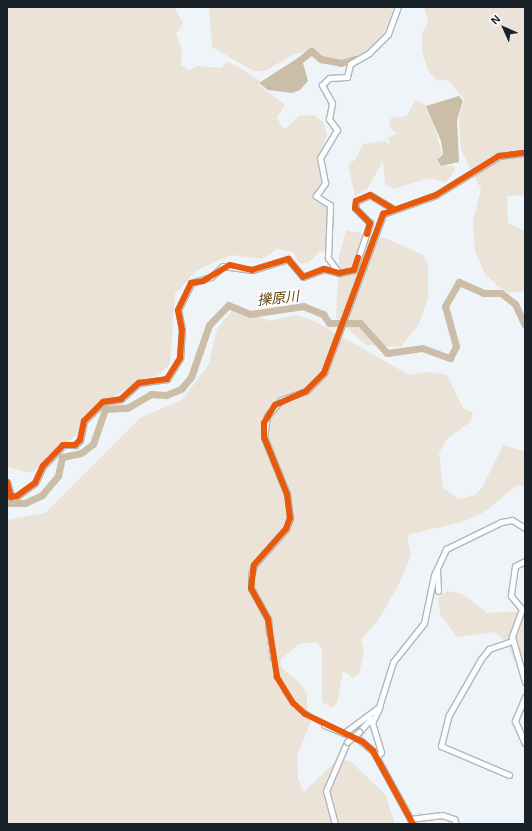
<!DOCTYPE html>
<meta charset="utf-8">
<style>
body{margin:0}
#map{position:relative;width:532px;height:831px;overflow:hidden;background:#eef4f8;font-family:Arial,"Noto Sans JP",sans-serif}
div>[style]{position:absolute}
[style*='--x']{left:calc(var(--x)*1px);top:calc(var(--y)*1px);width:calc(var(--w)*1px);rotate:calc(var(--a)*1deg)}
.green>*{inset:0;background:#ebe3d7}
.water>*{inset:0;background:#cbbda8}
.river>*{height:7px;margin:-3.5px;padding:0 3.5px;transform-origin:3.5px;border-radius:3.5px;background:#cbbda8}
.minor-tunnel>*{height:5px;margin-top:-2.5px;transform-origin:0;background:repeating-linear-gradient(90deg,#c3cace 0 5px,transparent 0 7.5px)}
.roads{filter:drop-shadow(1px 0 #b0b7bc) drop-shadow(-1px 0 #b0b7bc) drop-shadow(0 1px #b0b7bc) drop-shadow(0 -1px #b0b7bc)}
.minor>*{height:5px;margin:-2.5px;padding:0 2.5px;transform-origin:2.5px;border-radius:2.5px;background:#fcfdfe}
.bridges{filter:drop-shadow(1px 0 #b0b7bc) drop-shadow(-1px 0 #b0b7bc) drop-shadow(0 1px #b0b7bc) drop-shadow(0 -1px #b0b7bc)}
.minor-bridge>*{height:5px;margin:-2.5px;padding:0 2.5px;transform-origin:2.5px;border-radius:2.5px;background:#fcfdfe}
.cycleway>*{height:6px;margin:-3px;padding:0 3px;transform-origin:3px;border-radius:3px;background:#e8590c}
span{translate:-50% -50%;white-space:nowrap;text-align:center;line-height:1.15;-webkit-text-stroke:3.5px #fff;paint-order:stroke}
.water-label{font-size:14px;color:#67450e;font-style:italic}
.frame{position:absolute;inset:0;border:8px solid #192228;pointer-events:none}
.north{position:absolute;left:484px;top:8px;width:40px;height:40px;-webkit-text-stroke:3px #fff;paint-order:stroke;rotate:315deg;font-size:11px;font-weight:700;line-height:16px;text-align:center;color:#192228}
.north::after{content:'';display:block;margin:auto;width:14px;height:18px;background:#192228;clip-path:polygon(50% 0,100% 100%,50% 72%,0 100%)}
</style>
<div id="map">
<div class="green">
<div style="clip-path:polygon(7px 7px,174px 7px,183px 23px,176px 34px,182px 50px,181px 65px,189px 70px,197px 66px,221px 68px,228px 62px,235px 65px,259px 80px,259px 85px,285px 105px,277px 117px,281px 126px,285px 129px,299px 116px,313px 115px,323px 122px,327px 134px,319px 156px,324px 180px,314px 196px,330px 207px,326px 251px,319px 252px,308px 263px,299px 263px,293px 252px,277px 249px,262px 259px,231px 255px,197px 270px,175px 294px,170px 364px,159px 375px,141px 380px,90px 412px,78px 433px,31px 473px,7px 467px)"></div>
<div style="clip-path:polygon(209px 7px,394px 7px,387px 28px,374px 46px,350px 61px,322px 59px,312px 50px,294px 54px,265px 71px,253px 71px,212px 47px)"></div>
<div style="clip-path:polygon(424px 7px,525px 7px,525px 195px,507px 196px,508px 223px,525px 231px,525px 291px,509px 293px,498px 286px,485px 274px,475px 251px,473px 221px,481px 189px,461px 150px,459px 117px,465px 100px,447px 79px,438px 81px,428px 71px,422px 51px,422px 34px,428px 22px)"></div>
<div style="clip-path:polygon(415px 100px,423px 103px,431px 114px,442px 154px,436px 161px,440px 166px,454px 166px,455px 171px,446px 182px,428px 178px,394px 189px,385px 183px,383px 161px,367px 189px,355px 196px,348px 165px,356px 159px,363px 144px,385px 141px,390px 145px,388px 138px,397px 134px,389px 127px,391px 118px,407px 116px)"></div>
<div style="clip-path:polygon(346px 230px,387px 239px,423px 255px,428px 265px,428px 298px,419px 324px,401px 347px,366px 345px,336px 318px,339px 257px)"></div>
<div style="clip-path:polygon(236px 306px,269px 321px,296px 315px,314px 321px,409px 375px,430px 372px,447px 375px,463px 408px,473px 413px,470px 422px,447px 439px,439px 453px,443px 488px,458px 499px,475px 495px,482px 488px,503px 445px,525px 452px,525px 487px,517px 485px,486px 511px,465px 521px,407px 535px,411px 555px,399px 584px,378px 621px,361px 639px,364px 652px,359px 674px,353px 678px,343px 671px,337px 703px,332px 708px,322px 702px,322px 651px,318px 642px,299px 644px,281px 659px,281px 667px,301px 684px,307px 695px,307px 709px,313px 716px,297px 756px,298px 779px,304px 792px,337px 760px,350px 761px,385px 794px,395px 824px,7px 824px,7px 520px,45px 513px,140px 418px,182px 400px,209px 364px,217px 329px)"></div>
<div style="clip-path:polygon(447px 591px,462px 594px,487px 613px,525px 611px,525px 659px,514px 661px,507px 643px,495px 632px,457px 637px,440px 614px,438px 598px)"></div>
</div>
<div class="water">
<div style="clip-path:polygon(301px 56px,308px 81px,300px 90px,292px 93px,268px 90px,259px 83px)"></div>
<div style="clip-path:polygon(459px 96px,463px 101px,457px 120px,459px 162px,441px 166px,437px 160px,443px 154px,441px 141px,426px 106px)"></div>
</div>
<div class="river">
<div style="--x:295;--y:64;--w:21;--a:-39"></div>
<div style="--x:311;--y:51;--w:13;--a:39"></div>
<div style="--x:321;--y:59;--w:20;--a:11"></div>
<div style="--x:341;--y:63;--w:15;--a:-16"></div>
<div style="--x:7;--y:503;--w:18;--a:0"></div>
<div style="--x:25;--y:503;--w:19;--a:-25"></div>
<div style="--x:42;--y:495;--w:25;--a:-50"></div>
<div style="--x:58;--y:476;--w:19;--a:-78"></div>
<div style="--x:62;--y:457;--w:19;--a:-12"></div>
<div style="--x:81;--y:453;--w:15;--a:-37"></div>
<div style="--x:93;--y:444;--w:37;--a:-71"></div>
<div style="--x:105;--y:409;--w:22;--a:-3"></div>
<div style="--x:127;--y:408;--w:28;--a:-30"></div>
<div style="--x:151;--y:394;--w:15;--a:4"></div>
<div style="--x:166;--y:395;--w:16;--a:-22"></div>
<div style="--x:181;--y:389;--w:16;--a:-50"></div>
<div style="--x:191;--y:377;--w:55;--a:-70.9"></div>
<div style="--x:209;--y:325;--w:28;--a:-46"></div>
<div style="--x:228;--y:305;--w:24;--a:22"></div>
<div style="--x:250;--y:314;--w:54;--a:-8.6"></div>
<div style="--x:303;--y:306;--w:22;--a:22"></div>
<div style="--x:323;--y:314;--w:11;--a:56"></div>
<div style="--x:329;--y:323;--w:31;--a:0"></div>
<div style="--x:360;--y:323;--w:40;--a:48"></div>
<div style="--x:387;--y:353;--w:35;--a:-8"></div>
<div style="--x:422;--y:348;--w:30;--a:20"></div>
<div style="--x:450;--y:358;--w:13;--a:-63"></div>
<div style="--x:456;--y:346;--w:41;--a:-105.4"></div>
<div style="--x:445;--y:306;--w:28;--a:-60"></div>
<div style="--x:459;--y:282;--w:27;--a:24"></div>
<div style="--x:484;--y:293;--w:17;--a:0"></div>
<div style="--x:501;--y:293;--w:18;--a:38"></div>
<div style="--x:515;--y:304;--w:23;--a:65"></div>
</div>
<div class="minor-tunnel">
<div style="--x:269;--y:633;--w:23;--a:85"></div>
<div style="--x:271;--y:656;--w:36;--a:69"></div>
<div style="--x:284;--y:690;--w:16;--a:55"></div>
<div style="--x:293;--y:703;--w:38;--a:35"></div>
</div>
<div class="roads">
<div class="minor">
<div style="--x:339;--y:273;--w:19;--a:-126"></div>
<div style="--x:328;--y:258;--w:53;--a:-87.8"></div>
<div style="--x:330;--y:205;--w:17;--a:-147"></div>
<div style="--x:316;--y:196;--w:16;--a:-55"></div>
<div style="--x:325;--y:183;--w:25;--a:-101"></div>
<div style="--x:320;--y:158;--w:33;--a:-59"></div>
<div style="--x:337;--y:130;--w:14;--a:-126"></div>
<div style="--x:329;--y:119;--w:16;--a:-79"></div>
<div style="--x:332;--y:103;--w:21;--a:-119"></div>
<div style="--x:322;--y:85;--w:10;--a:-45"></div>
<div style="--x:329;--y:78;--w:18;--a:-3"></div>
<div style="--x:347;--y:77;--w:13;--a:-77"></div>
<div style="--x:350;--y:64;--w:22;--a:-30"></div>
<div style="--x:369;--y:53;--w:27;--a:-45"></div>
<div style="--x:388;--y:34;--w:29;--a:-70"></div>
<div style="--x:7;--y:482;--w:16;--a:75"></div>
<div style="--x:11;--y:497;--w:6;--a:-9"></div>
<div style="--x:17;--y:496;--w:22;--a:-36"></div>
<div style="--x:35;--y:483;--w:19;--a:-65"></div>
<div style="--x:43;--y:466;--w:29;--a:-46"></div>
<div style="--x:63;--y:445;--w:12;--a:0"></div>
<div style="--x:75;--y:445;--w:7;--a:-45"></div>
<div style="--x:80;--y:440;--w:19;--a:-78"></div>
<div style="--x:84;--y:421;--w:27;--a:-45"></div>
<div style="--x:103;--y:402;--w:18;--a:-9"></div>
<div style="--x:121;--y:399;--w:24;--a:-42"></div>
<div style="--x:139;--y:383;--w:28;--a:-8"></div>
<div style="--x:167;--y:379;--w:25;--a:-58"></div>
<div style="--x:180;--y:358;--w:28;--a:-86"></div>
<div style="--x:182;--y:330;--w:20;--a:-101"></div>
<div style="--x:178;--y:310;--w:30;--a:-64"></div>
<div style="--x:191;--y:283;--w:21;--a:-17"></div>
<div style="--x:211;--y:277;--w:16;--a:-43"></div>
<div style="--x:223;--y:266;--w:29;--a:8"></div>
<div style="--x:252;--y:270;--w:38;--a:-17"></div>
<div style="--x:288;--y:259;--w:23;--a:50"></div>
<div style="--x:303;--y:277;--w:22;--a:-21"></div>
<div style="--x:324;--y:269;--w:16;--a:15"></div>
<div style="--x:339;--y:273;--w:15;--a:-11"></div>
<div style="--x:354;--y:270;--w:50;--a:-71.2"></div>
<div style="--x:370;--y:223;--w:21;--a:-135"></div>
<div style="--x:355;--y:208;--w:7;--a:-82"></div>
<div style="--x:356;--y:201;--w:15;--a:-23"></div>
<div style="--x:370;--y:195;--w:26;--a:31"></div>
<div style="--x:525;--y:561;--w:11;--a:153"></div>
<div style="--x:515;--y:566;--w:30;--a:98"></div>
<div style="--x:511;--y:596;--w:17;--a:50"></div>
<div style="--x:522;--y:609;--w:30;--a:110"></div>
<div style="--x:512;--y:637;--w:47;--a:73.9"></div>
<div style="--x:437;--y:570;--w:21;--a:87"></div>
<div style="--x:269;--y:633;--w:14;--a:-94"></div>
<div style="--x:268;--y:619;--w:35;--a:-119"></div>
<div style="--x:251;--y:588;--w:13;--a:-90"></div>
<div style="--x:251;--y:575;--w:10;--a:-73"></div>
<div style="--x:254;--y:565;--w:48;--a:-48.4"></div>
<div style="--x:286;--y:529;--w:12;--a:-70"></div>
<div style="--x:290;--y:518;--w:24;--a:-97"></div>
<div style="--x:287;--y:494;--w:61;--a:-112"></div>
<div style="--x:264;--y:437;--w:21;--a:-82"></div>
<div style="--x:267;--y:416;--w:21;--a:-49"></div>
<div style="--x:281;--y:400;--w:27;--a:-20"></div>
<div style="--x:306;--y:391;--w:25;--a:-45"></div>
<div style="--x:324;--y:373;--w:170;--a:-69.6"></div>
<div style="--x:383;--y:214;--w:56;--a:-19.7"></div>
<div style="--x:436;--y:195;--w:74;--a:-31.8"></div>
<div style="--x:499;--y:156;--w:26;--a:-7"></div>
<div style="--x:525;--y:697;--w:26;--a:113"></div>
<div style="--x:515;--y:721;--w:24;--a:66"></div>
<div style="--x:324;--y:725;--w:35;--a:22"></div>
<div style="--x:357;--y:738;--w:21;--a:39"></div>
<div style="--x:373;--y:751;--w:83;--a:61.3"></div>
<div style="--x:359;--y:732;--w:18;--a:-49"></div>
<div style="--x:344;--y:733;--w:44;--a:-36.6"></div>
<div style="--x:379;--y:707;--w:47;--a:-72.7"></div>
<div style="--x:393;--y:662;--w:50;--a:-51.5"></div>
<div style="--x:424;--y:623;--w:49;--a:-78.2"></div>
<div style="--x:434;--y:575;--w:29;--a:-65"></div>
<div style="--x:446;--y:549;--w:61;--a:-26.1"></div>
<div style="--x:501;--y:522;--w:11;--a:-10"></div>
<div style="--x:512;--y:520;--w:15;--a:32"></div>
<div style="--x:378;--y:756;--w:5;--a:-53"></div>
<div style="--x:381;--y:752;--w:30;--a:-107"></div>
<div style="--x:372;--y:723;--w:17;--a:-65"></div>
<div style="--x:509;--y:775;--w:74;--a:-156.9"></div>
<div style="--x:441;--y:746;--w:32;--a:-76"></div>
<div style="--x:449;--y:715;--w:64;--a:-60.3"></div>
<div style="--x:481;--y:659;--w:13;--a:-51"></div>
<div style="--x:489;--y:649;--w:24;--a:-19"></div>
<div style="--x:410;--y:819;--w:32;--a:-7"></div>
<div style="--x:442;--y:815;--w:13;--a:18"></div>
<div style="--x:454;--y:819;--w:5;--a:68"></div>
<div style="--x:335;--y:824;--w:34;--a:-105"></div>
<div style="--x:326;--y:791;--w:53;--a:-66.8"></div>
</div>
</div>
<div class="bridges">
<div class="minor-bridge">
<div style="--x:347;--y:742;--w:16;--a:-40"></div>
</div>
</div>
<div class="cycleway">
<div style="--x:367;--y:234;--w:11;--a:-75"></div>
<div style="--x:370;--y:223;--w:21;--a:-135"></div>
<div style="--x:355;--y:208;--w:7;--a:-82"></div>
<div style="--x:356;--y:201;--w:15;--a:-23"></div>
<div style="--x:370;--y:195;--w:26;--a:31"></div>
<div style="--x:7;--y:482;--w:16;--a:75"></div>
<div style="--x:11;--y:497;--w:6;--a:-9"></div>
<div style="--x:17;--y:496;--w:22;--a:-36"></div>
<div style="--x:35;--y:483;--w:19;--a:-65"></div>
<div style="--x:43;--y:466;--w:29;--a:-46"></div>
<div style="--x:63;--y:445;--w:12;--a:0"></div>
<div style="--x:75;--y:445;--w:7;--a:-45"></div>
<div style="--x:80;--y:440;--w:19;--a:-78"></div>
<div style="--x:84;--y:421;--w:27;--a:-45"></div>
<div style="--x:103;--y:402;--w:18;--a:-9"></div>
<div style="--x:121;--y:399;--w:24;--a:-42"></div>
<div style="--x:139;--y:383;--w:28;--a:-8"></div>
<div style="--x:167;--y:379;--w:25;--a:-58"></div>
<div style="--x:180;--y:358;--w:28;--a:-86"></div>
<div style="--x:182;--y:330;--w:20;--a:-101"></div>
<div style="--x:178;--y:310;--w:30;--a:-64"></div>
<div style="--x:191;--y:283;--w:12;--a:-9"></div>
<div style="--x:203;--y:281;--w:31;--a:-31"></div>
<div style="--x:230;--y:265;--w:23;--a:13"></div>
<div style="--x:252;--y:270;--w:38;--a:-17"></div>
<div style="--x:288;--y:259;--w:23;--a:50"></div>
<div style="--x:303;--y:277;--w:22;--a:-21"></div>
<div style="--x:324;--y:269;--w:16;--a:15"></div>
<div style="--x:339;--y:273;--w:15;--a:-11"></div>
<div style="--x:354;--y:270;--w:13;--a:-72"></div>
<div style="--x:413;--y:824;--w:83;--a:-118.7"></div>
<div style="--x:373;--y:751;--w:13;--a:-138"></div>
<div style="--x:363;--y:742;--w:64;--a:-154.2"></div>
<div style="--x:305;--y:714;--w:16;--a:-137"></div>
<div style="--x:293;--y:703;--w:31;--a:-122"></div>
<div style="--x:277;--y:677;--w:59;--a:-98.8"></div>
<div style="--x:268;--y:619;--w:35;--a:-119"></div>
<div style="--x:251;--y:588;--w:23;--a:-83"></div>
<div style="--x:254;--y:565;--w:48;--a:-48.4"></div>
<div style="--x:286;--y:529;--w:12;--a:-70"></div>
<div style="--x:290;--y:518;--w:24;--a:-97"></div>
<div style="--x:287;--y:494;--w:61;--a:-112"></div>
<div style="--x:264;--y:437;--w:14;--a:-90"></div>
<div style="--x:264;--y:423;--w:21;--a:-59"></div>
<div style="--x:275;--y:405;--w:34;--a:-24"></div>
<div style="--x:306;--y:391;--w:25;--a:-45"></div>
<div style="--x:324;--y:373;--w:170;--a:-69.6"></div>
<div style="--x:383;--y:214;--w:56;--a:-19.7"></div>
<div style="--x:436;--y:195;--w:74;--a:-31.8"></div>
<div style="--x:499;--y:156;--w:26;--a:-7"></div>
</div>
<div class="water-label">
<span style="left:278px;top:298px;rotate:-6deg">擽原川</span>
</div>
<div class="frame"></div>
<div class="north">N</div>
</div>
